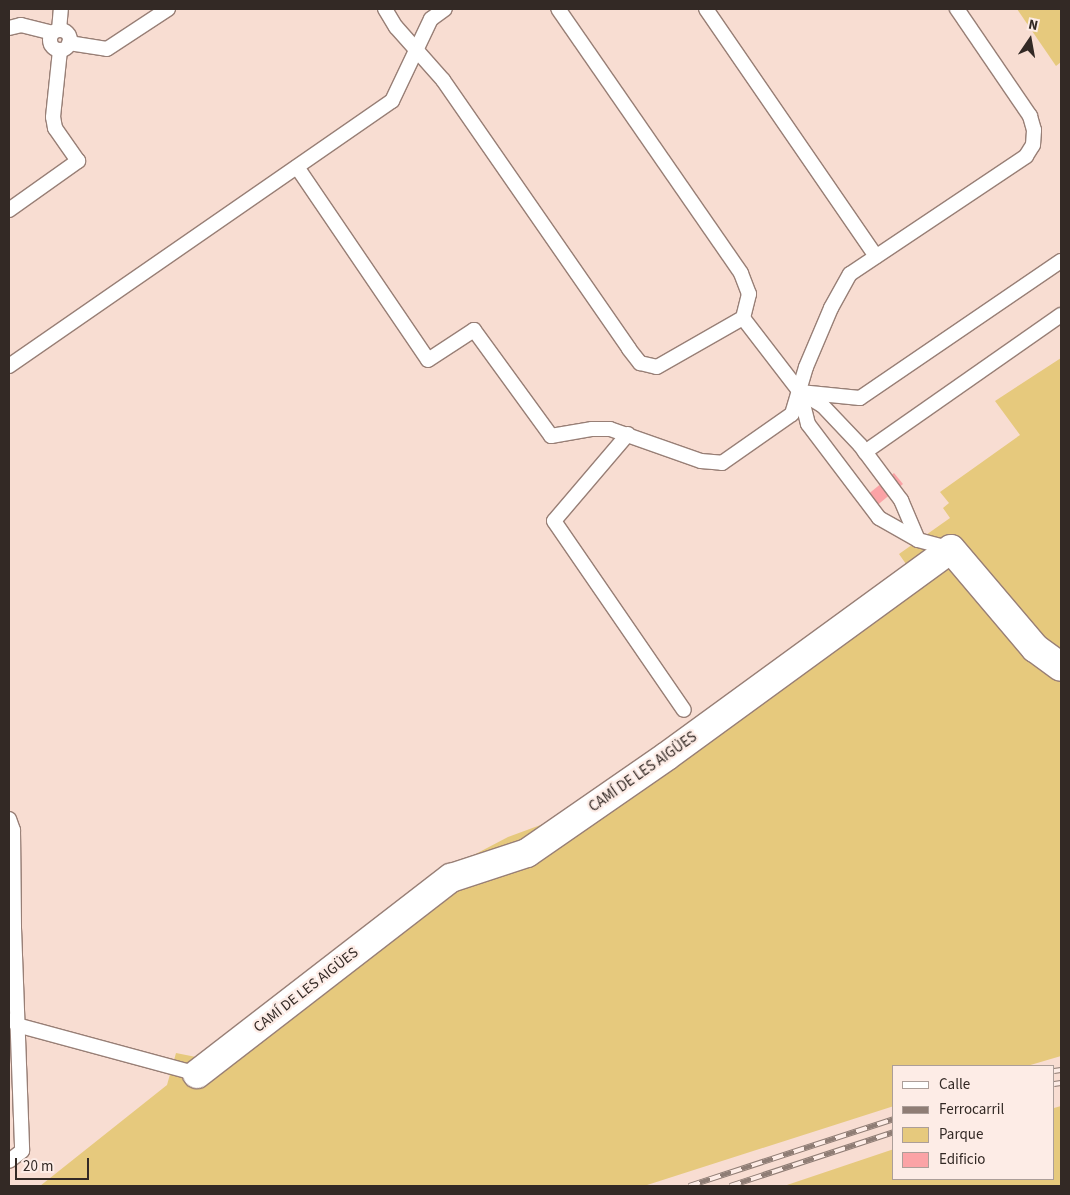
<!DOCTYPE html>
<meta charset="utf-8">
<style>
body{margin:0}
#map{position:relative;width:1070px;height:1195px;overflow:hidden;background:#f8ddd2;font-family:"Source Sans 3",sans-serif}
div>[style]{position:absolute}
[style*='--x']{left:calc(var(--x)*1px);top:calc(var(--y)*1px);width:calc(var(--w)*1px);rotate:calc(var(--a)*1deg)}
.green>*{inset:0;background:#e6c97d}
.building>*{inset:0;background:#fba3a6}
.roads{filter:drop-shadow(1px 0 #987f76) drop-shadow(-1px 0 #987f76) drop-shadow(0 1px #987f76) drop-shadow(0 -1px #987f76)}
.lane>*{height:14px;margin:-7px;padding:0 7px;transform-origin:7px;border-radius:7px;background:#fff}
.lane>.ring{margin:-7px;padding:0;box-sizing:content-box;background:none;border:14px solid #fff;border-radius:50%}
.street>*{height:28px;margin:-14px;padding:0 14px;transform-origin:14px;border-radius:14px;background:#fff}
.rail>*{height:5.5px;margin-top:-2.75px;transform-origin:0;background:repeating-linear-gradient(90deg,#fdece6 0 11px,#8f7d75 0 22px);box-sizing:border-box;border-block:1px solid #8f7d75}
span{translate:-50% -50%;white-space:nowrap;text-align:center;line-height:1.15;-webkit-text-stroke:4.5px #fdece6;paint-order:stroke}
.street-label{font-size:15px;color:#332925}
.frame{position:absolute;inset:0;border:10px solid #332925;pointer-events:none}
.legend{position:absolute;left:892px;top:1065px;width:162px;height:115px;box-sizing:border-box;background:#fdece6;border:1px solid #ac9e99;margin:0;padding:6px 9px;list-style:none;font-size:15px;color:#332925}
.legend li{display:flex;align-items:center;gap:10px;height:25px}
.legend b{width:25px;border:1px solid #ac9e99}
.north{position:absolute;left:1005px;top:15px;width:50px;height:50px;-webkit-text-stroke:4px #fdece6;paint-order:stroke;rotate:12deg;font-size:14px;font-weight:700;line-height:20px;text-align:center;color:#332925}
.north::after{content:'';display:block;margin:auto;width:18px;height:22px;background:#332925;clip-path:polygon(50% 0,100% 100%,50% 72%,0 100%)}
.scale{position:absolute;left:15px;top:1158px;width:74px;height:22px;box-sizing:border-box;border:2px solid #332925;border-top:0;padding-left:6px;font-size:15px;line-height:18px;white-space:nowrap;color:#332925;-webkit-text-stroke:4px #fdece6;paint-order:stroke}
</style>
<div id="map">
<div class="green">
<div style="clip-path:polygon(1017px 9px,1061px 9px,1061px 62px,1056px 66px)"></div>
<div style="clip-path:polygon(1061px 358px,1061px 1056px,1027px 1066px,894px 1066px,894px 1106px,644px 1186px,40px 1186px,167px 1085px,176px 1053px,196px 1057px,209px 1053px,447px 869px,508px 837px,546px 823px,913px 574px,899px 554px,950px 518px,943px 508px,949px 503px,940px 492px,1020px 435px,995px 401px)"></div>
<div style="clip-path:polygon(1061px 1106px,1061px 1186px,784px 1186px,894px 1149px,894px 1179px,1054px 1179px,1054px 1108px)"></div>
</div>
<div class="building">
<div style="clip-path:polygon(894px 473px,903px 484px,875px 507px,866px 496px)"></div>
</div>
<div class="roads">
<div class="lane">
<div style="--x:385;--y:9;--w:21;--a:59"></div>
<div style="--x:396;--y:27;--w:71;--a:48.4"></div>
<div style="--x:443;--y:80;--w:327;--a:55.3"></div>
<div style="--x:629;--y:349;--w:18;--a:52"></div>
<div style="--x:640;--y:363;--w:17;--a:13"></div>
<div style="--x:657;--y:367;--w:99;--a:-29.7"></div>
<div style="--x:743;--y:318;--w:25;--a:-76"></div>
<div style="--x:749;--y:294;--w:22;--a:-111"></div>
<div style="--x:741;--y:273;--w:321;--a:-124.7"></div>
<div style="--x:706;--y:9;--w:300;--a:55.5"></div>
<div style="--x:9;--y:28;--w:12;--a:-14"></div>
<div style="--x:21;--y:25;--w:32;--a:14"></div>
<div class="ring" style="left:50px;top:30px;width:6px;height:6px"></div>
<div style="--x:59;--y:30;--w:21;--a:-85"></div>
<div style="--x:69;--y:43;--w:38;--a:9"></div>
<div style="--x:107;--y:49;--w:73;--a:-33.3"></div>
<div style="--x:297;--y:167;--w:233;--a:55.8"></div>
<div style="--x:428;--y:360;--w:55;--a:-33.1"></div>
<div style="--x:474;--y:330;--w:131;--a:54"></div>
<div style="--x:551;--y:436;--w:42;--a:-9.7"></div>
<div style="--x:592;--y:429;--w:18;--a:0"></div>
<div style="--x:610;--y:429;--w:96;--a:19.4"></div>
<div style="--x:701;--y:461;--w:21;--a:5"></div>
<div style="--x:722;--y:463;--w:85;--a:-35"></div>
<div style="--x:792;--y:414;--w:49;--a:-73.4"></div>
<div style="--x:806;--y:367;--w:64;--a:-67"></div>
<div style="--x:831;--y:308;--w:39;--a:-61"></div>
<div style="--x:850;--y:274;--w:212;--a:-33.8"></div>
<div style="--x:1026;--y:156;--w:13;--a:-58"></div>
<div style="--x:1033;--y:145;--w:15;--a:-86"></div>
<div style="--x:1034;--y:130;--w:15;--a:-106"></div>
<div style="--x:1030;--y:116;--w:130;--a:-124.3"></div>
<div style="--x:9;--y:210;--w:85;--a:-35.4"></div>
<div style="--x:78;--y:161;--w:40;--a:-124.9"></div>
<div style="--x:55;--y:128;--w:11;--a:-100"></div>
<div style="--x:53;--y:117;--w:67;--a:-84"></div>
<div style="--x:743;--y:318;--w:93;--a:52.4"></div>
<div style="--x:800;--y:392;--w:26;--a:31"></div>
<div style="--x:822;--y:405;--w:55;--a:46.5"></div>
<div style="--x:860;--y:445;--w:69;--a:53.3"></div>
<div style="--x:901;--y:500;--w:43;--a:67"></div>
<div style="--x:9;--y:366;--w:466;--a:-34.7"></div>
<div style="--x:392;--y:101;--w:91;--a:-64.6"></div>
<div style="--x:431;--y:19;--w:17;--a:-36"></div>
<div style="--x:800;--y:392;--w:60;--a:5.7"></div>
<div style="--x:860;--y:398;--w:243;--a:-34.3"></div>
<div style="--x:800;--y:392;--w:33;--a:76"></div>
<div style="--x:808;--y:424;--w:118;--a:52.9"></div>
<div style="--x:879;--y:518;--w:45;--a:29.4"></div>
<div style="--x:918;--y:540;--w:34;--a:15"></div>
<div style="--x:628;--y:434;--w:114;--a:130.4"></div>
<div style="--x:554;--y:521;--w:229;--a:55.5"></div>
<div style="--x:865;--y:452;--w:239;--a:-35"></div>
<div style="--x:9;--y:819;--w:12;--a:70"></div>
<div style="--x:13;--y:830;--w:98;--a:89.4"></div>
<div style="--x:14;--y:928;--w:223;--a:87.9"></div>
<div style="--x:22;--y:1151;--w:16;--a:142"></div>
<div style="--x:13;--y:1020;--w:6;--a:51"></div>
<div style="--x:17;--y:1025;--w:187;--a:15.2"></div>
</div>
<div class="street">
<div style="--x:197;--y:1074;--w:321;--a:-37.7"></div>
<div style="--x:451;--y:878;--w:80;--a:-18.2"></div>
<div style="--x:527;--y:853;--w:170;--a:-34.7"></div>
<div style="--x:667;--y:756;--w:351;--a:-36.1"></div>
<div style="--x:951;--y:549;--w:130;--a:49.7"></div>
<div style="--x:1035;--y:648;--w:32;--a:36"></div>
</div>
</div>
<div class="rail">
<div style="--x:1054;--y:1071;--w:7;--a:-8"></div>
<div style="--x:1054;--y:1084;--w:7;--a:-8"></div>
<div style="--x:689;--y:1186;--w:216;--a:-18.1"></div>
<div style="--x:730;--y:1186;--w:173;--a:-18.2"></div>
</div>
<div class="street-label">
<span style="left:643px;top:772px;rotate:-35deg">CAMÍ DE LES AIGÜES</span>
<span style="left:306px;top:990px;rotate:-38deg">CAMÍ DE LES AIGÜES</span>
</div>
<div class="frame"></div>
<ul class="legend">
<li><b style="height:6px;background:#fff"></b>Calle</li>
<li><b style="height:6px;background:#8f7d75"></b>Ferrocarril</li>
<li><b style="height:14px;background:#e6c97d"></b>Parque</li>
<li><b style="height:14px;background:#fba3a6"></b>Edificio</li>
</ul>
<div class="north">N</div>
<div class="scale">20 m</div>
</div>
